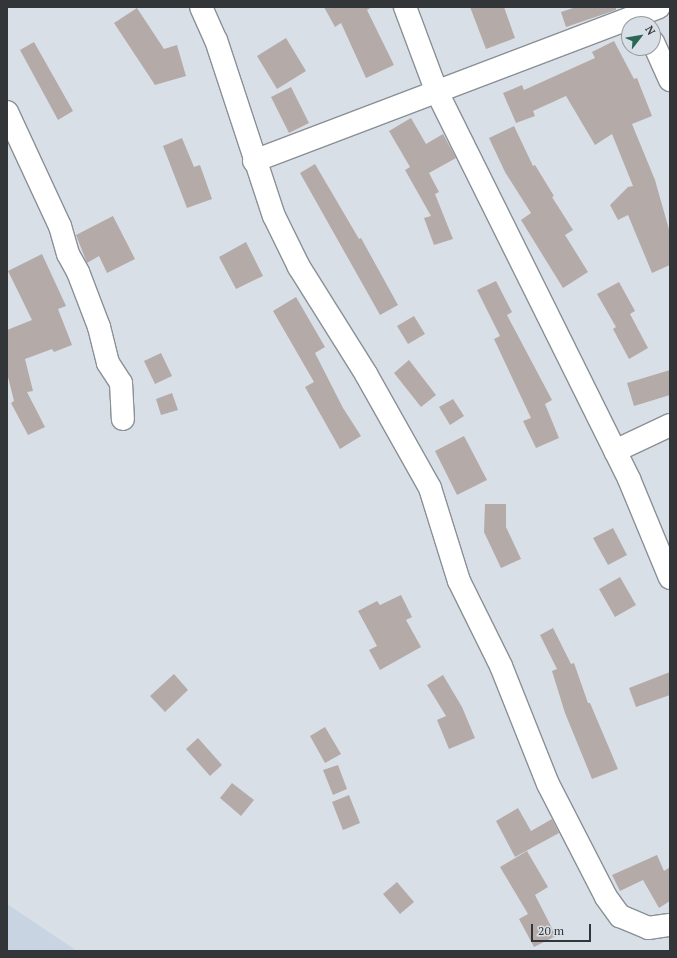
<!DOCTYPE html>
<style>
body{margin:0}
#map{position:relative;width:677px;height:958px;overflow:hidden;background:#d8dfe6;font-family:"PT Serif",serif}
div>[style]{position:absolute}
[style*='--x']{left:calc(var(--x)*1px);top:calc(var(--y)*1px);width:calc(var(--w)*1px);rotate:calc(var(--a)*1deg)}
.built>*{inset:0;background:#c8d4e1}
.building>*{inset:0;background:#b4aba9}
.roads{filter:drop-shadow(1px 0 #8a9096) drop-shadow(-1px 0 #8a9096) drop-shadow(0 1px #8a9096) drop-shadow(0 -1px #8a9096)}
.minor>*{height:22px;margin:-11px;padding:0 11px;transform-origin:11px;border-radius:11px;background:#fff}
span{translate:-50% -50%;white-space:nowrap;text-align:center;line-height:1.15;-webkit-text-stroke:4px #d8dfe6;paint-order:stroke}
.frame{position:absolute;inset:0;border:8px solid #333638;pointer-events:none}
.north{position:absolute;left:621px;top:16px;width:40px;height:40px;box-sizing:border-box;background:#d8dfe6;border:1px solid #969ba0;border-radius:50%;rotate:59deg;font-size:11px;font-weight:700;line-height:16px;text-align:center;color:#333638}
.north::after{content:'';display:block;margin:auto;width:14px;height:18px;background:#2a6854;clip-path:polygon(50% 0,100% 100%,50% 72%,0 100%)}
.scale{position:absolute;left:531px;top:924px;width:60px;height:18px;box-sizing:border-box;border:2px solid #333638;border-top:0;padding-left:5px;font-size:12px;line-height:14px;white-space:nowrap;color:#333638;-webkit-text-stroke:3px #d8dfe6;paint-order:stroke}
</style>
<div id="map">
<div class="built">
<div style="clip-path:polygon(7px 904px,77px 951px,7px 951px)"></div>
</div>
<div class="building">
<div style="clip-path:polygon(324px 7px,372px 7px,367px 10px,394px 65px,366px 78px,341px 23px,335px 27px)"></div>
<div style="clip-path:polygon(470px 7px,504px 7px,515px 38px,486px 49px)"></div>
<div style="clip-path:polygon(576px 7px,616px 7px,616px 10px,566px 27px,561px 12px)"></div>
<div style="clip-path:polygon(137px 8px,164px 49px,177px 45px,186px 76px,155px 85px,114px 23px)"></div>
<div style="clip-path:polygon(286px 38px,306px 71px,277px 89px,257px 56px)"></div>
<div style="clip-path:polygon(614px 41px,634px 79px,637px 78px,652px 116px,632px 124px,655px 180px,670px 233px,670px 265px,652px 273px,628px 215px,618px 220px,610px 205px,628px 187px,633px 186px,612px 134px,595px 145px,566px 96px,533px 111px,535px 116px,516px 123px,503px 93px,522px 85px,524px 90px,595px 58px,592px 52px)"></div>
<div style="clip-path:polygon(34px 42px,73px 111px,58px 120px,20px 50px)"></div>
<div style="clip-path:polygon(291px 87px,309px 123px,289px 133px,271px 97px)"></div>
<div style="clip-path:polygon(411px 118px,426px 144px,443px 134px,456px 158px,429px 173px,439px 192px,435px 194px,453px 239px,434px 245px,424px 218px,431px 216px,405px 170px,410px 167px,389px 131px)"></div>
<div style="clip-path:polygon(514px 126px,533px 166px,535px 165px,554px 196px,552px 197px,573px 230px,565px 235px,588px 272px,563px 288px,521px 220px,531px 213px,505px 172px,489px 138px)"></div>
<div style="clip-path:polygon(182px 138px,194px 167px,200px 165px,212px 199px,187px 208px,163px 146px)"></div>
<div style="clip-path:polygon(315px 164px,359px 239px,361px 238px,398px 305px,380px 315px,300px 173px)"></div>
<div style="clip-path:polygon(113px 216px,135px 259px,107px 273px,99px 256px,87px 263px,76px 235px)"></div>
<div style="clip-path:polygon(246px 242px,263px 276px,236px 289px,219px 257px)"></div>
<div style="clip-path:polygon(42px 254px,66px 306px,58px 309px,72px 345px,54px 352px,52px 349px,25px 359px,33px 391px,27px 392px,45px 427px,28px 435px,11px 403px,14px 401px,7px 373px,7px 330px,32px 320px,8px 271px)"></div>
<div style="clip-path:polygon(496px 281px,512px 312px,507px 315px,552px 400px,545px 404px,559px 438px,536px 448px,523px 421px,531px 418px,494px 339px,500px 336px,477px 290px)"></div>
<div style="clip-path:polygon(619px 282px,635px 311px,630px 314px,648px 348px,629px 359px,613px 329px,616px 327px,597px 294px)"></div>
<div style="clip-path:polygon(296px 297px,325px 347px,315px 353px,343px 408px,361px 436px,340px 449px,305px 387px,314px 382px,273px 311px)"></div>
<div style="clip-path:polygon(414px 316px,425px 334px,408px 344px,397px 326px)"></div>
<div style="clip-path:polygon(161px 353px,172px 376px,155px 384px,144px 361px)"></div>
<div style="clip-path:polygon(409px 360px,436px 395px,421px 407px,394px 373px)"></div>
<div style="clip-path:polygon(670px 370px,670px 395px,634px 406px,627px 383px)"></div>
<div style="clip-path:polygon(172px 393px,178px 410px,161px 415px,156px 399px)"></div>
<div style="clip-path:polygon(453px 399px,464px 416px,450px 425px,439px 407px)"></div>
<div style="clip-path:polygon(464px 436px,487px 480px,457px 495px,435px 451px)"></div>
<div style="clip-path:polygon(485px 504px,506px 504px,506px 527px,521px 559px,501px 568px,484px 532px)"></div>
<div style="clip-path:polygon(613px 528px,627px 555px,608px 565px,593px 538px)"></div>
<div style="clip-path:polygon(620px 577px,636px 605px,615px 617px,599px 589px)"></div>
<div style="clip-path:polygon(401px 595px,412px 617px,406px 620px,421px 647px,380px 670px,369px 650px,377px 646px,358px 611px,377px 601px,380px 605px)"></div>
<div style="clip-path:polygon(553px 628px,571px 664px,574px 663px,588px 703px,590px 703px,618px 769px,592px 779px,565px 713px,552px 671px,557px 669px,540px 635px)"></div>
<div style="clip-path:polygon(670px 672px,670px 695px,636px 707px,629px 688px)"></div>
<div style="clip-path:polygon(174px 674px,188px 690px,165px 712px,150px 696px)"></div>
<div style="clip-path:polygon(443px 675px,462px 707px,475px 738px,449px 749px,437px 720px,446px 716px,427px 685px)"></div>
<div style="clip-path:polygon(325px 727px,341px 754px,325px 763px,310px 736px)"></div>
<div style="clip-path:polygon(198px 738px,222px 765px,210px 776px,186px 749px)"></div>
<div style="clip-path:polygon(338px 765px,347px 789px,333px 795px,323px 770px)"></div>
<div style="clip-path:polygon(232px 783px,254px 800px,241px 816px,220px 798px)"></div>
<div style="clip-path:polygon(349px 795px,360px 823px,343px 830px,332px 802px)"></div>
<div style="clip-path:polygon(518px 808px,531px 831px,552px 819px,559px 833px,515px 857px,496px 821px)"></div>
<div style="clip-path:polygon(527px 851px,548px 887px,535px 895px,556px 936px,534px 947px,519px 919px,528px 914px,500px 867px)"></div>
<div style="clip-path:polygon(657px 855px,664px 871px,670px 867px,670px 901px,659px 908px,643px 880px,620px 891px,612px 875px)"></div>
<div style="clip-path:polygon(397px 882px,414px 902px,400px 914px,383px 894px)"></div>
</div>
<div class="roads">
<div class="minor">
<div style="--x:201;--y:7;--w:36;--a:66"></div>
<div style="--x:216;--y:40;--w:185;--a:71.8"></div>
<div style="--x:274;--y:216;--w:57;--a:63.9"></div>
<div style="--x:299;--y:267;--w:126;--a:57.9"></div>
<div style="--x:366;--y:374;--w:131;--a:60.7"></div>
<div style="--x:430;--y:488;--w:97;--a:72.7"></div>
<div style="--x:459;--y:581;--w:95;--a:63.7"></div>
<div style="--x:501;--y:666;--w:127;--a:68.3"></div>
<div style="--x:548;--y:784;--w:127;--a:62.8"></div>
<div style="--x:606;--y:897;--w:24;--a:54"></div>
<div style="--x:620;--y:916;--w:30;--a:23"></div>
<div style="--x:648;--y:928;--w:22;--a:-8"></div>
<div style="--x:405;--y:7;--w:89;--a:69.5"></div>
<div style="--x:436;--y:90;--w:434;--a:63.6"></div>
<div style="--x:629;--y:479;--w:107;--a:67.5"></div>
<div style="--x:653;--y:42;--w:42;--a:65.9"></div>
<div style="--x:7;--y:112;--w:126;--a:65.1"></div>
<div style="--x:60;--y:226;--w:29;--a:74"></div>
<div style="--x:68;--y:254;--w:21;--a:61"></div>
<div style="--x:78;--y:272;--w:59;--a:69.1"></div>
<div style="--x:99;--y:327;--w:37;--a:76"></div>
<div style="--x:108;--y:363;--w:24;--a:57"></div>
<div style="--x:121;--y:383;--w:36;--a:87"></div>
<div style="--x:254;--y:161;--w:433;--a:-20.8"></div>
<div style="--x:615;--y:451;--w:61;--a:-25.3"></div>
</div>
</div>
<div class="frame"></div>
<div class="north">N</div>
<div class="scale">20 m</div>
</div>
